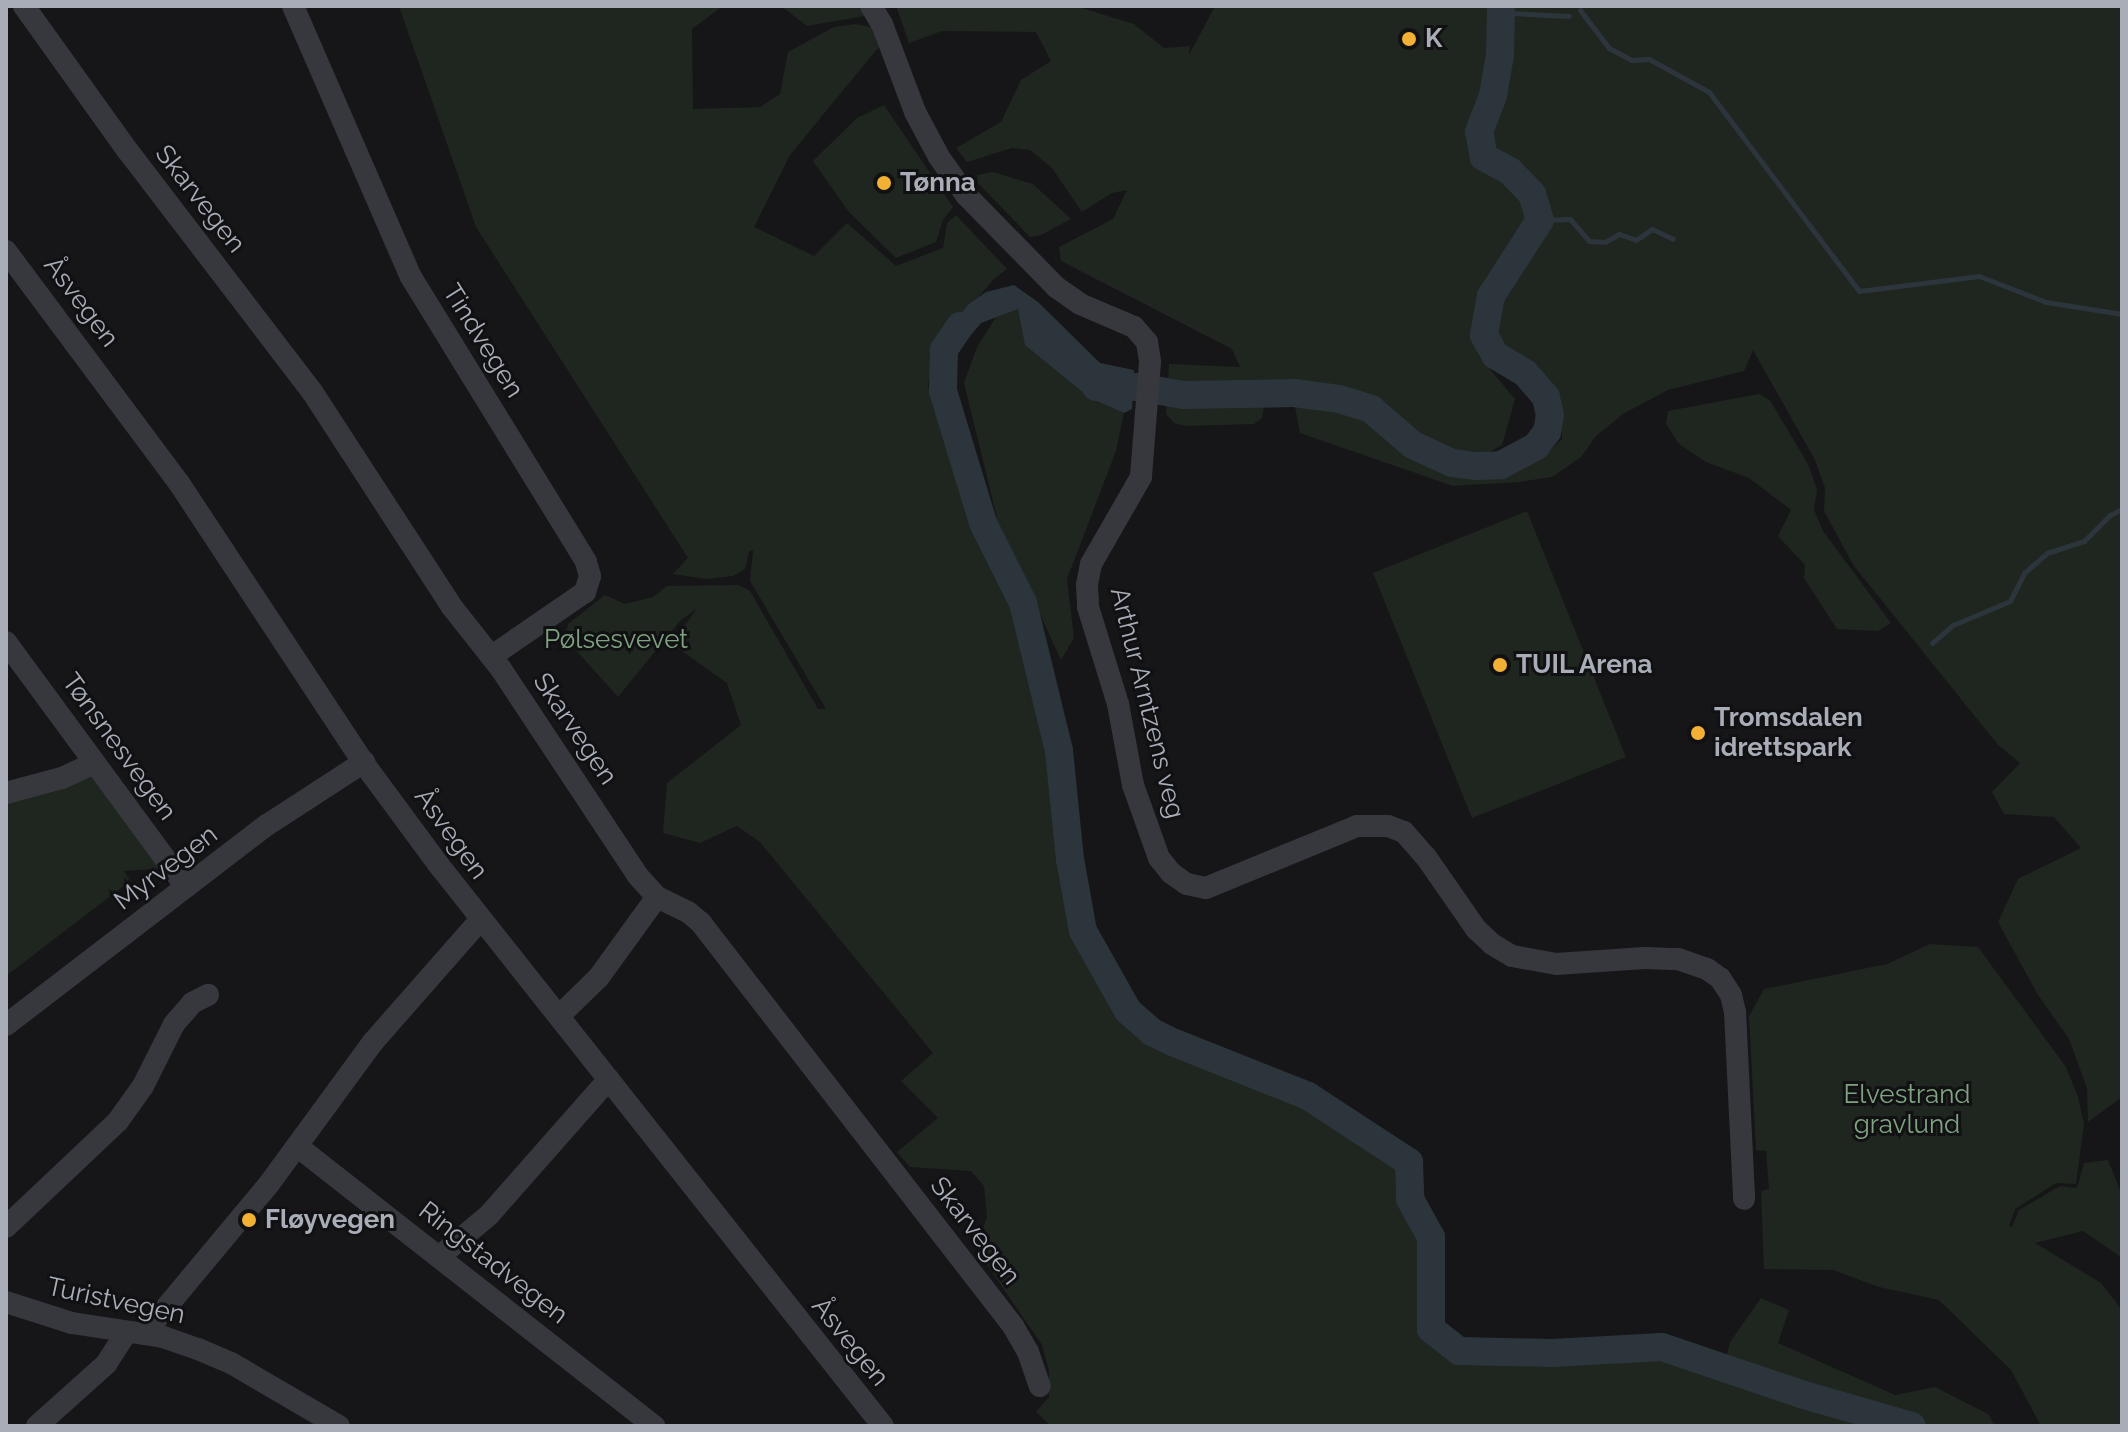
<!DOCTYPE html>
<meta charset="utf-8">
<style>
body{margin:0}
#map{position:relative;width:2128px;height:1432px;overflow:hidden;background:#161618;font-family:Raleway,sans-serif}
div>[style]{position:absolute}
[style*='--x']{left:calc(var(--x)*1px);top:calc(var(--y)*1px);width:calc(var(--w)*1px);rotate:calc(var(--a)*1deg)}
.green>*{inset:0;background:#1e261f}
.water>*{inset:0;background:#2c353c}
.stream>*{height:5px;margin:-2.5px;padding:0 2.5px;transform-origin:2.5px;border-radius:2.5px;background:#2c353c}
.river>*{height:28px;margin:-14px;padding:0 14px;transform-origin:14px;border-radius:14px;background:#2c353c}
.minor>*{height:22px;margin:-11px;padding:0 11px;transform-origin:11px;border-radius:11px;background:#37383d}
.dots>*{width:22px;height:22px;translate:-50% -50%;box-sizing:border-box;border:4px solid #111113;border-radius:50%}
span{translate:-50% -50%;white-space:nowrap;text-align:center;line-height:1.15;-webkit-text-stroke:6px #111113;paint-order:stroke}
.poi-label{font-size:26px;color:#a8adb8;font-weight:700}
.left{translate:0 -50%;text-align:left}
.street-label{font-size:26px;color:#a8adb8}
.park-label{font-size:26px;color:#7fa381}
.frame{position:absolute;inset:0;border:8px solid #a8adb8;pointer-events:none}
</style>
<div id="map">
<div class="green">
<div style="clip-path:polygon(399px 6px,723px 6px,692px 29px,693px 109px,760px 107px,780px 94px,788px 52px,834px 27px,856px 24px,881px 29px,887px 37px,790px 155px,754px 227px,814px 256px,847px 223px,896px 266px,943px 248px,947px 223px,956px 215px,1007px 269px,994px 279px,936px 346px,928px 385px,972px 530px,1011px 603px,1035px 684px,1051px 753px,1084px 932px,1129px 1013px,1153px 1034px,1309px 1097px,1410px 1164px,1411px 1200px,1432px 1239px,1432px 1330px,1460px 1352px,1553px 1355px,1663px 1348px,1724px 1367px,1730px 1342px,1761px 1298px,1789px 1310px,1778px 1343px,1895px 1395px,1935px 1387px,1988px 1414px,1995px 1426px,1051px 1426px,1036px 1412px,1049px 1397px,1049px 1371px,1042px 1345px,975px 1247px,987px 1218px,984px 1186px,971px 1171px,910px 1167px,897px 1152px,938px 1118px,901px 1081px,933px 1053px,760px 842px,737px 826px,700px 843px,663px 833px,667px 783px,741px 725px,727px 683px,672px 644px,697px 608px,680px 621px,618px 697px,565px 638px,568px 624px,605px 595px,625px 604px,653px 597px,667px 586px,738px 585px,750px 591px,818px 709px,826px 709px,750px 581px,753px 550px,749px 552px,745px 569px,733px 576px,706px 579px,673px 574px,688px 558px,476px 227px)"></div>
<div style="clip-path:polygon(781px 6px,858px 6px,865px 16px,807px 26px)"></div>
<div style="clip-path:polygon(896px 6px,1075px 6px,1134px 24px,1164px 48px,1190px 46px,1189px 55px,1215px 6px,1494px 6px,1480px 101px,1502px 102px,1513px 25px,1510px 6px,2122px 6px,2122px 1097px,2088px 1122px,2087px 1088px,2069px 1039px,2038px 995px,1998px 922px,2018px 879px,2081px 848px,2054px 817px,2004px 814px,1992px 792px,2020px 763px,1998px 745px,1854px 566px,1824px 511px,1825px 488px,1815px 460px,1753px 350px,1744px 371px,1668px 390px,1623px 414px,1596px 436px,1581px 457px,1552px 477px,1519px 482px,1453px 486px,1300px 433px,1294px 402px,1338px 409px,1364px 421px,1409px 456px,1451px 476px,1501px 473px,1542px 458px,1562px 439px,1559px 396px,1536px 368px,1510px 348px,1478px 355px,1515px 399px,1502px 445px,1489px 452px,1447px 452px,1368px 395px,1310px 381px,1268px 385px,1262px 418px,1254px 424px,1186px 426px,1174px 423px,1166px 414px,1169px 364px,1240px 367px,1232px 349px,1061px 261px,1059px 247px,1113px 219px,1127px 190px,1112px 193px,1082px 212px,1052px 168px,1030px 150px,1012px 148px,967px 162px,956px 148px,1001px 122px,1021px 80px,1051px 61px,1036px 32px,942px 31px,909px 43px)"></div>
<div style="clip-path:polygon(884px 105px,953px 207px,943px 220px,936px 242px,896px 258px,849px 212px,813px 161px,857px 118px)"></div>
<div style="clip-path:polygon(993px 172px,1033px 184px,1071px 219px,1041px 235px,1030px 237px,978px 183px,977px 175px)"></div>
<div style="clip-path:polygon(1018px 309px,1090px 398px,1124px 413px,1116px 451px,1067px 579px,1074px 638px,1061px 660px,998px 522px,964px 383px,977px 347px,996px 317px)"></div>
<div style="clip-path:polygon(1759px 394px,1770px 400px,1809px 466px,1817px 490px,1814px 510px,1823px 531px,1891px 623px,1878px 631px,1837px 629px,1804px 578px,1805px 565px,1778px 536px,1791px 510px,1749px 478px,1706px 462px,1679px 444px,1666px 424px,1668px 411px)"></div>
<div style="clip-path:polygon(1527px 511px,1626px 757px,1472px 818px,1373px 573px)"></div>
<div style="clip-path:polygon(94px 772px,167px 868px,124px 871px,130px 881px,6px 976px,6px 794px)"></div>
<div style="clip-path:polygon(1930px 944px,1978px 947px,2066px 1067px,2078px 1097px,2084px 1124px,2076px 1184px,2056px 1183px,2015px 1209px,2009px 1226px,2012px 1227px,2019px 1210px,2060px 1186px,2077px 1188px,2084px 1163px,2108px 1160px,2122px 1195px,2122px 1258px,2083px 1231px,2035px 1243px,2101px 1283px,2122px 1310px,2122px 1426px,2041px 1426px,2011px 1370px,1939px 1300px,1879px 1287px,1833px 1270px,1764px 1269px,1761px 1191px,1769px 1189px,1766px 1151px,1756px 1150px,1749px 1016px,1764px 989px,1887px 964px)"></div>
</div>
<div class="water">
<div style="clip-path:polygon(1014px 285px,1038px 302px,1100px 363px,1134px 370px,1132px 409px,1124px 413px,1090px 398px,1025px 345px,1018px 309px,981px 323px,955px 354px,943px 391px,944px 350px,956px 320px,969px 304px,986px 292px)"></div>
</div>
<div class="stream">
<div style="--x:1501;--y:7;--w:11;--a:34"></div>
<div style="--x:1510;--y:13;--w:59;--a:2.9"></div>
<div style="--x:1580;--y:10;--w:48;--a:52.7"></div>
<div style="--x:1609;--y:48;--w:26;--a:28"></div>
<div style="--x:1632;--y:60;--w:17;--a:-3"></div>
<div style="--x:1649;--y:59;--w:68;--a:28.8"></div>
<div style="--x:1709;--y:92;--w:249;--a:53"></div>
<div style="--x:1859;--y:291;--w:121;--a:-7.1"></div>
<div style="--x:1979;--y:276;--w:72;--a:21.2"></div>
<div style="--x:2046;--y:302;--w:77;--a:9"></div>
<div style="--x:1540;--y:220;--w:30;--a:-2"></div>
<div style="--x:1570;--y:219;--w:29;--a:49"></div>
<div style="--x:1589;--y:241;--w:16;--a:4"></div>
<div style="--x:1605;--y:242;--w:16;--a:-30"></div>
<div style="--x:1619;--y:234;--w:18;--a:19"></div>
<div style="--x:1636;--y:240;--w:19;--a:-35"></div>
<div style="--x:1652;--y:229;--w:23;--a:25"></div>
<div style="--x:1932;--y:643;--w:28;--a:-41"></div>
<div style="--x:1953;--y:625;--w:62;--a:-22.8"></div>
<div style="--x:2010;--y:601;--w:31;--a:-63"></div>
<div style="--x:2024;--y:573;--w:30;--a:-41"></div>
<div style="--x:2047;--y:553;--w:39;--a:-18"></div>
<div style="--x:2084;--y:541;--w:37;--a:-45"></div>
<div style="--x:2110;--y:515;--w:13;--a:-27"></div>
</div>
<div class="river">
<div style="--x:960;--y:326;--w:29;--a:124"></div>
<div style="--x:944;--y:350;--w:41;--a:91.4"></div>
<div style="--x:943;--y:391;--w:138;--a:73.1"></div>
<div style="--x:983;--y:523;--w:89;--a:63.4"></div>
<div style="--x:1023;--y:603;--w:152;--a:76.3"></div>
<div style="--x:1059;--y:751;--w:109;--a:84.2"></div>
<div style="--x:1070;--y:859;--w:73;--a:79.8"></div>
<div style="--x:1083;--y:931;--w:92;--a:60.6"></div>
<div style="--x:1128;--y:1011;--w:32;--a:41"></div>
<div style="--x:1152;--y:1032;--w:25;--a:26"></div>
<div style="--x:1175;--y:1043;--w:143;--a:21.7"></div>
<div style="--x:1308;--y:1096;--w:121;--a:33.2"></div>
<div style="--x:1409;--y:1162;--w:37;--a:88"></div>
<div style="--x:1410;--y:1199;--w:43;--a:61.1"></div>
<div style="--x:1431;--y:1237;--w:92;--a:90"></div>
<div style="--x:1431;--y:1329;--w:36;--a:38"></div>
<div style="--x:1459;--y:1351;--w:93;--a:1.2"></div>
<div style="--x:1552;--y:1353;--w:110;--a:-3.1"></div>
<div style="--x:1662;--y:1347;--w:150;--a:18.7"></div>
<div style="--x:1804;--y:1395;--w:112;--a:16"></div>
<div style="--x:1096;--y:387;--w:42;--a:0"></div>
<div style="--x:1138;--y:387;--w:46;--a:10.1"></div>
<div style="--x:1183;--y:395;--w:111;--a:-1"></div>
<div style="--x:1294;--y:393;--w:45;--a:7.6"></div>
<div style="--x:1339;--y:399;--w:34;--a:17"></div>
<div style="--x:1371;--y:409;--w:55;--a:40.6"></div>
<div style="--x:1413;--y:445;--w:43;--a:24.8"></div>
<div style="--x:1452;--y:463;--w:25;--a:7"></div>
<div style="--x:1477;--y:466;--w:24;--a:-2"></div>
<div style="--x:1501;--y:465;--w:40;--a:-28"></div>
<div style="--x:1536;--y:446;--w:18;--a:-52"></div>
<div style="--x:1547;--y:432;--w:17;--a:-80"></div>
<div style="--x:1550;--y:415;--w:18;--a:-103"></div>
<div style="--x:1546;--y:397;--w:32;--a:-131"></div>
<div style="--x:1525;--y:373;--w:35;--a:-149"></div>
<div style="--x:1495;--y:355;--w:23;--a:-119"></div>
<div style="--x:1484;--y:335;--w:40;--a:-80"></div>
<div style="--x:1491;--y:296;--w:90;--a:-57.2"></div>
<div style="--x:1540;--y:220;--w:27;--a:-107"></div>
<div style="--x:1532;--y:194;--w:32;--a:-134"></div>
<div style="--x:1510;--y:171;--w:30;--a:-152"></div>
<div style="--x:1484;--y:157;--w:25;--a:-101"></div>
<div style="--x:1479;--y:132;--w:40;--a:-69"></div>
<div style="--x:1493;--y:95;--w:40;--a:-80"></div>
<div style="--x:1500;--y:56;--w:50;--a:-88.9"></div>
</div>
<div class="minor">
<div style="--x:24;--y:6;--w:178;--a:54.4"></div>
<div style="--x:128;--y:151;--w:305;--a:52.6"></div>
<div style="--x:313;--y:393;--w:255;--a:57"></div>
<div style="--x:452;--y:607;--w:79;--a:51.7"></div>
<div style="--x:501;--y:669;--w:248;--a:56.5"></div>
<div style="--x:638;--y:876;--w:28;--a:48"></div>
<div style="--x:657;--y:897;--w:34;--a:26"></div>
<div style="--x:688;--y:912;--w:17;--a:40"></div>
<div style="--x:701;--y:923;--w:510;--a:52.25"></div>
<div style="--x:1013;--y:1326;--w:30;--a:60"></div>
<div style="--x:1028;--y:1352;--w:36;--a:71"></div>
<div style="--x:293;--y:6;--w:296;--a:66.5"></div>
<div style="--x:411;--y:277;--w:334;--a:58.4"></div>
<div style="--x:586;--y:562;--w:15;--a:74"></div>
<div style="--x:590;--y:576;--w:17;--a:107"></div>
<div style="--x:585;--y:592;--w:113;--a:145.5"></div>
<div style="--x:871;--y:6;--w:21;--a:59"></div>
<div style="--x:882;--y:24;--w:94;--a:69.4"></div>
<div style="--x:915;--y:112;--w:51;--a:61.9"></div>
<div style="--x:939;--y:157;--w:47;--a:54.6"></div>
<div style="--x:966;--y:195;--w:129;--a:45.6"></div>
<div style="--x:1056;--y:287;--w:29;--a:35"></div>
<div style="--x:1080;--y:304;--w:59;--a:23.1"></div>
<div style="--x:1134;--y:327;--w:20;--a:49"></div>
<div style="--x:1147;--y:342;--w:20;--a:81"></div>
<div style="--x:1150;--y:362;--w:115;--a:94.5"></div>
<div style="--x:1141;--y:477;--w:100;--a:119.9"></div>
<div style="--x:1091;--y:564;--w:21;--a:101"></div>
<div style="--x:1087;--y:585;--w:22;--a:87"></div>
<div style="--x:1088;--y:607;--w:102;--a:72.8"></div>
<div style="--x:1118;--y:704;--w:82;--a:79.5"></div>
<div style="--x:1133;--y:785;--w:77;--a:70.4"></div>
<div style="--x:1159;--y:858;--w:19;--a:51"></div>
<div style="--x:1171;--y:873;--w:19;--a:35"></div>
<div style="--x:1187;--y:884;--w:19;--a:12"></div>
<div style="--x:1206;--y:888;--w:163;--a:-22.3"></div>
<div style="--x:1357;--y:826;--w:31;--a:0"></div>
<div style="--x:1388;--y:826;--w:17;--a:21"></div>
<div style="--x:1404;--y:832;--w:33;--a:49"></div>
<div style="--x:1426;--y:857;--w:88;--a:55.2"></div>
<div style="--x:1476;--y:929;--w:22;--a:43"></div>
<div style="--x:1492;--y:944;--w:23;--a:31"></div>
<div style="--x:1512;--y:956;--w:45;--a:10.3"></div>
<div style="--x:1556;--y:964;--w:89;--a:-3.9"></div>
<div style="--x:1645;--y:958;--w:33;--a:2"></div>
<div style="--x:1678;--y:959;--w:31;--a:19"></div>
<div style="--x:1707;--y:969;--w:16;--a:35"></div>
<div style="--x:1720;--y:978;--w:20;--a:57"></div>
<div style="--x:1731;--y:995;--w:17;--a:77"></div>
<div style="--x:1735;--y:1012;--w:187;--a:87.2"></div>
<div style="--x:6;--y:251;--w:289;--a:53.3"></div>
<div style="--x:179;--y:483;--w:338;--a:56.6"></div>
<div style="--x:365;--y:765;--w:123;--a:53.6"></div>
<div style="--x:438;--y:864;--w:717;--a:51.63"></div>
<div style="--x:6;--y:642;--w:304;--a:53.7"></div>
<div style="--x:6;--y:793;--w:58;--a:-15"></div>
<div style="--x:62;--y:778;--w:35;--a:-25"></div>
<div style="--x:560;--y:1015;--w:54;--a:-44.3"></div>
<div style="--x:599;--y:977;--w:99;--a:-54.1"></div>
<div style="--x:6;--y:1025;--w:329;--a:-37.5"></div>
<div style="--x:267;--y:825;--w:116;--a:-33"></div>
<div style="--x:297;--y:1146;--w:454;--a:38.1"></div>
<div style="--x:6;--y:1227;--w:154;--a:-43.4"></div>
<div style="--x:118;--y:1121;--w:43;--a:-54.5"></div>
<div style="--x:143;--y:1086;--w:69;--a:-63.4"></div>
<div style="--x:174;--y:1024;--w:28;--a:-49"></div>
<div style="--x:192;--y:1003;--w:18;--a:-27"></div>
<div style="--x:440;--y:1256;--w:64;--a:-39.9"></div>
<div style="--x:489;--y:1215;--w:181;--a:-48.6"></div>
<div style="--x:6;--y:1302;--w:69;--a:17.7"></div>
<div style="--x:72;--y:1323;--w:92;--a:8.7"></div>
<div style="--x:163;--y:1337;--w:37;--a:19"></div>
<div style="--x:198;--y:1349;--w:36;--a:23"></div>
<div style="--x:231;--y:1363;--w:125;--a:30.3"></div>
<div style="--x:144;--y:1334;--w:195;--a:-50.2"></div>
<div style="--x:269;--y:1184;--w:176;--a:-53.8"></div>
<div style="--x:373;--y:1042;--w:162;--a:-48.7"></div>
<div style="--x:37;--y:1426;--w:93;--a:-41.9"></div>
<div style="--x:106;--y:1364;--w:38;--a:-57"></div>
</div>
<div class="dots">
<div style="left:1409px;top:39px;background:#f2b134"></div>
<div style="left:884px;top:183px;background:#f2b134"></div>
<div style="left:1500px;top:665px;background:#f2b134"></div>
<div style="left:1698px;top:733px;background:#f2b134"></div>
<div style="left:249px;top:1220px;background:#f2b134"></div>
</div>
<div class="poi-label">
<span class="left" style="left:1425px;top:39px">K</span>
<span class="left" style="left:900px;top:183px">Tønna</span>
<span class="left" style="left:1516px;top:665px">TUIL Arena</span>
<span class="left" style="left:1714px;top:733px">Tromsdalen<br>idrettspark</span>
<span class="left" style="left:265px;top:1220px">Fløyvegen</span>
</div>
<div class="street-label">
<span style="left:200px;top:199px;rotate:52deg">Skarvegen</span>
<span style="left:81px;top:302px;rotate:53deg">Åsvegen</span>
<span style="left:483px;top:341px;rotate:58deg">Tindvegen</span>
<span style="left:1147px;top:703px;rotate:76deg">Arthur Arntzens veg</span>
<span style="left:575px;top:729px;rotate:56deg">Skarvegen</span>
<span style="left:119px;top:747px;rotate:54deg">Tønsnesvegen</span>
<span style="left:451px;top:834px;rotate:54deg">Åsvegen</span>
<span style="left:166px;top:868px;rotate:-37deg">Myrvegen</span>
<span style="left:975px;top:1231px;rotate:52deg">Skarvegen</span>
<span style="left:493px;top:1263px;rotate:38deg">Ringstadvegen</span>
<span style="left:116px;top:1301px;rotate:12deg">Turistvegen</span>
<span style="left:850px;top:1342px;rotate:51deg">Åsvegen</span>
</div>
<div class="park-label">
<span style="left:616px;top:640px">Pølsesvevet</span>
<span style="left:1907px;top:1110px">Elvestrand<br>gravlund</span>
</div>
<div class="frame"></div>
</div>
